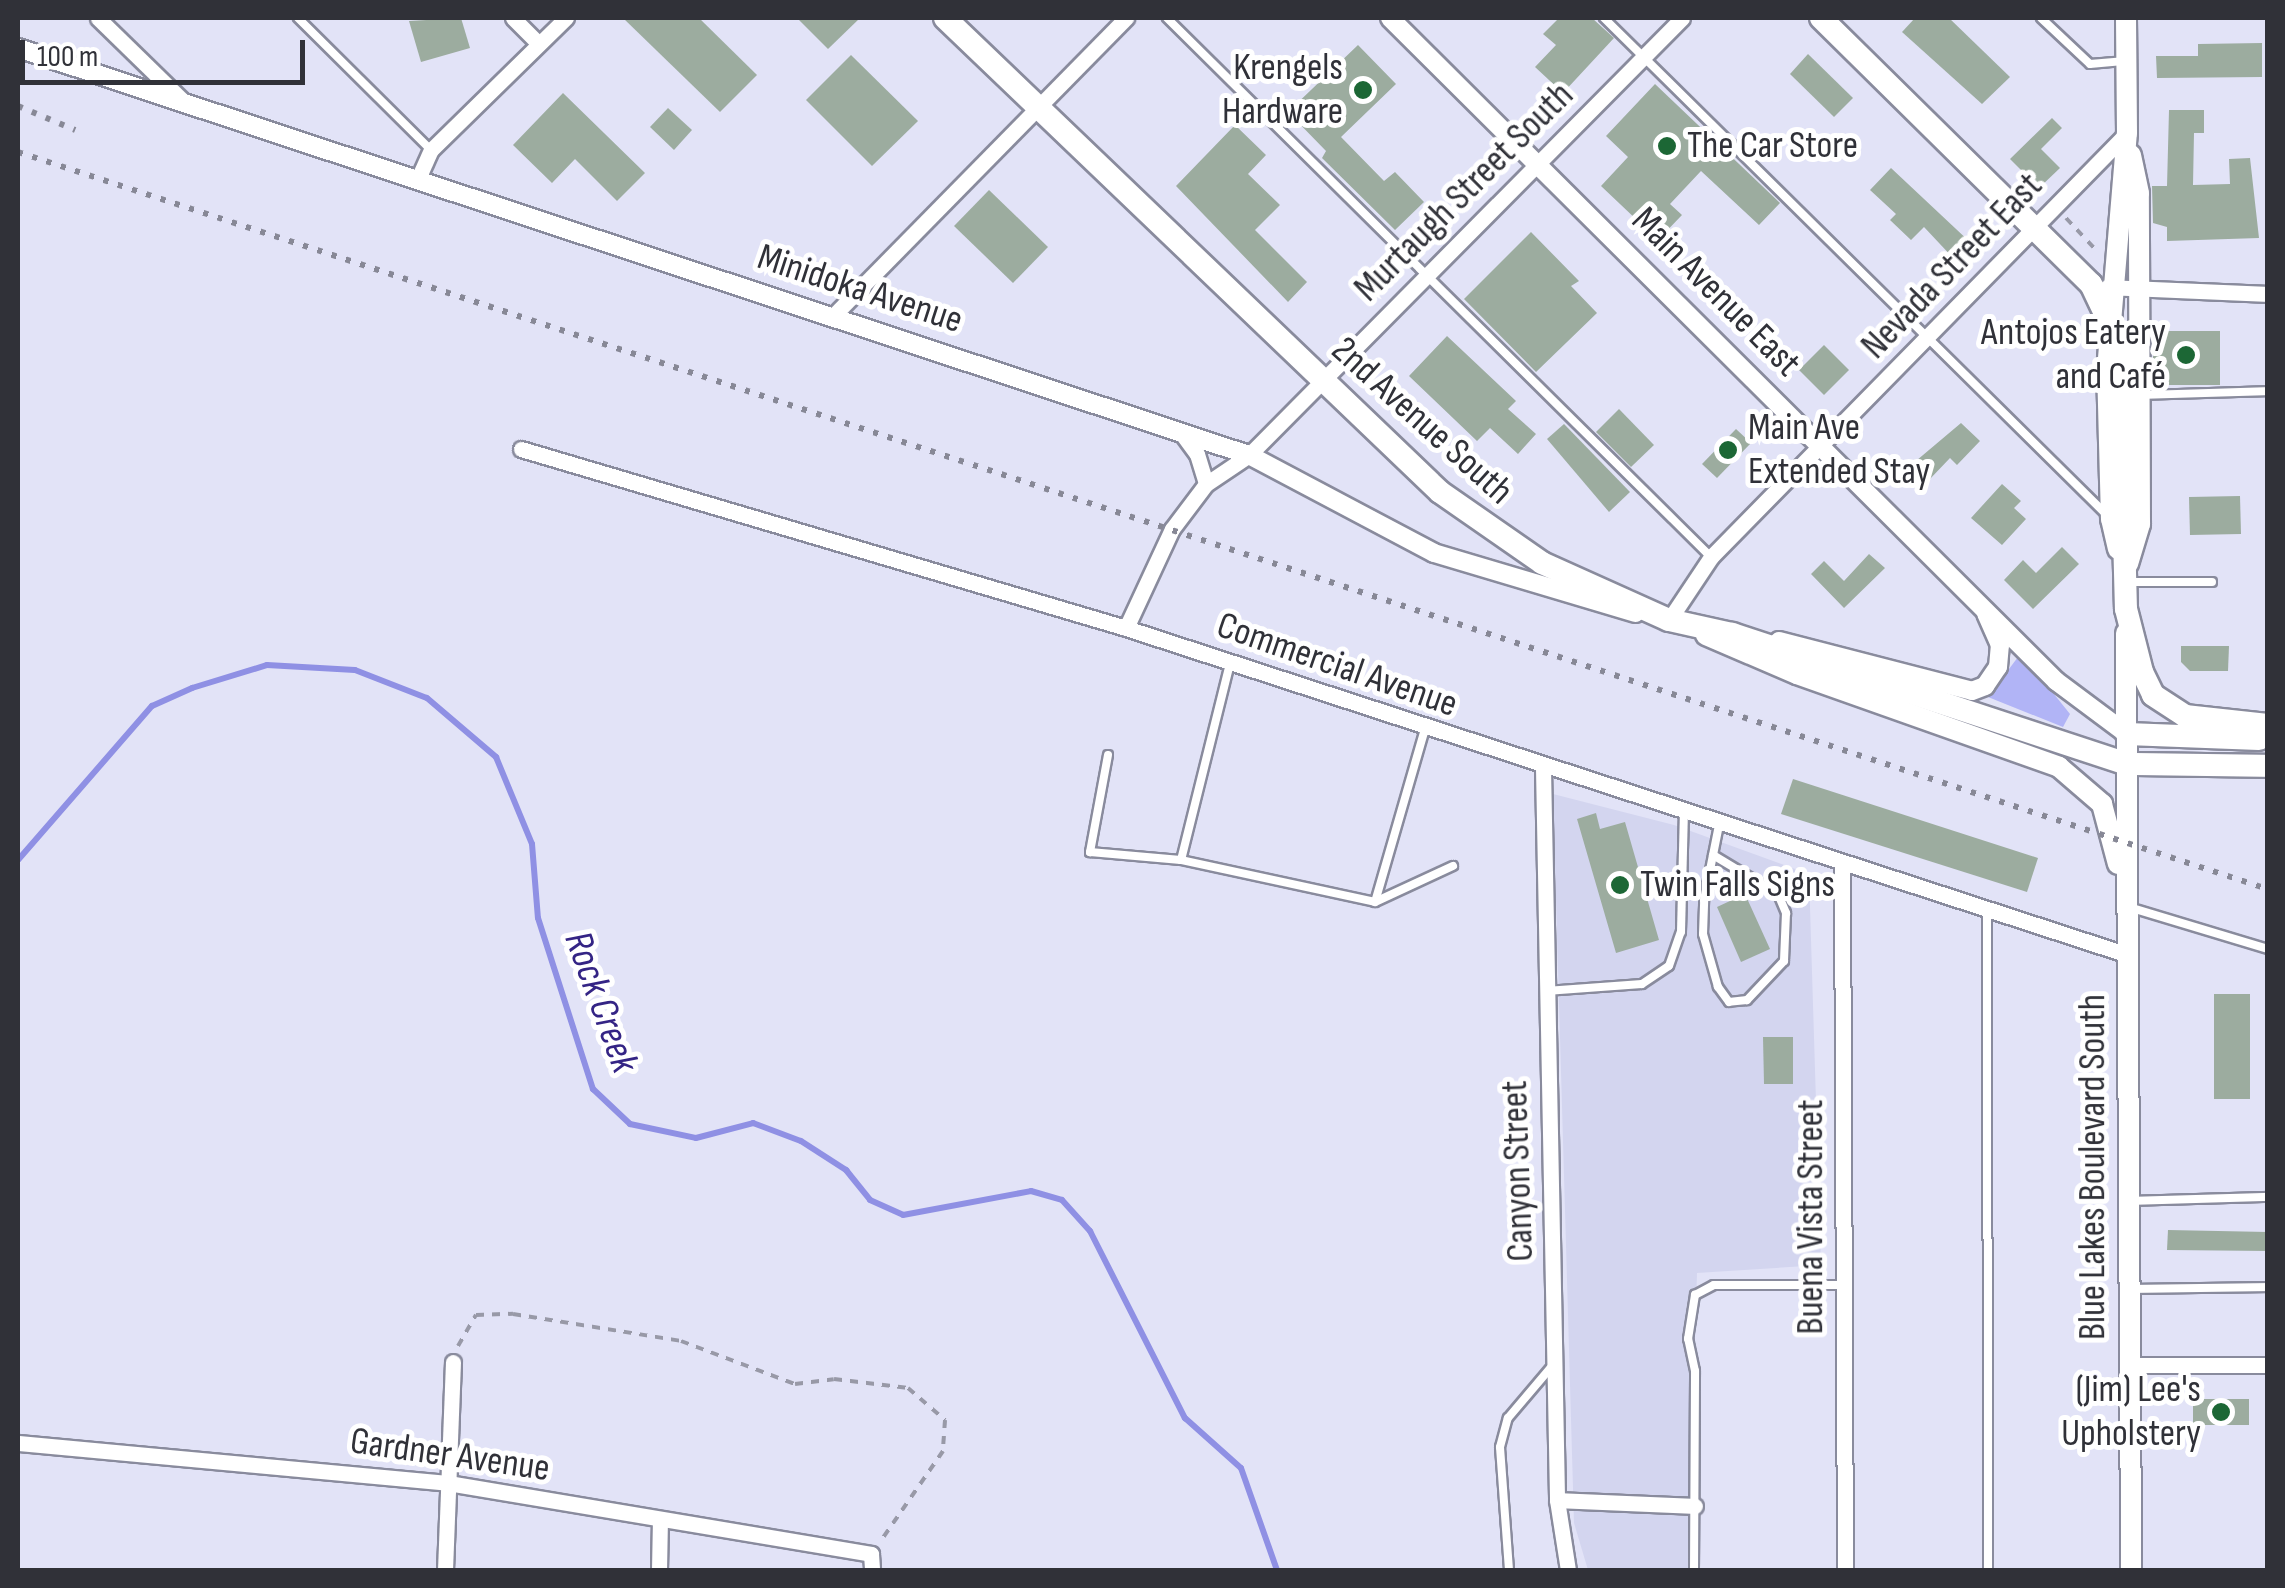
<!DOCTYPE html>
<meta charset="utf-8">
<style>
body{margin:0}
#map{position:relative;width:2285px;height:1588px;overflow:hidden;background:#e2e3f7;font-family:"Sofia Sans Condensed",sans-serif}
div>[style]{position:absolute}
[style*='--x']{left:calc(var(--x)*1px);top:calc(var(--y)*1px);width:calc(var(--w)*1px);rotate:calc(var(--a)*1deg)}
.built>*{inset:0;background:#d3d5ef}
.green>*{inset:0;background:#b1b4f6}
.stream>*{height:6px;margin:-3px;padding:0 3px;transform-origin:3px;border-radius:3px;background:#8f90e4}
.building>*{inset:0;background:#9cac9f}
.path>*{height:4px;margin-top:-2px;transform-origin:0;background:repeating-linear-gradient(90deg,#9899a7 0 8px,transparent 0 16px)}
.roads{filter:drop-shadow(2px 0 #898b9d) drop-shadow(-2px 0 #898b9d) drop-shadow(0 2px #898b9d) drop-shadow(0 -2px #898b9d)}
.service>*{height:8px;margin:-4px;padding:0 4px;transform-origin:4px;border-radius:4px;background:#fff}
.minor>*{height:15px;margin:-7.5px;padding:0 7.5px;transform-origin:7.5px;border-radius:7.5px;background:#fff}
.tertiary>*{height:18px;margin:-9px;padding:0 9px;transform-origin:9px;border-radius:9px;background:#fff}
.secondary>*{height:20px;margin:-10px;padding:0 10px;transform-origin:10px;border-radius:10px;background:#fff}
.primary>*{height:22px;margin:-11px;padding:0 11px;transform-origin:11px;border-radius:11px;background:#fff}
.rail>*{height:6px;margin-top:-3px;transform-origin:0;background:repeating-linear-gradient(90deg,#878896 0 5px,transparent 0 15px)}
.dots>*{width:28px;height:28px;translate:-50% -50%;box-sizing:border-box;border:5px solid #fff;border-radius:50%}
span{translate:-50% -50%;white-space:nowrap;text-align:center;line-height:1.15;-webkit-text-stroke:10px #fff;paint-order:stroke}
.poi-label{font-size:38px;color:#303138}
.right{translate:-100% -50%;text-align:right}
.left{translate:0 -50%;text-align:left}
.street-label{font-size:38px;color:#303138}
.water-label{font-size:40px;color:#342485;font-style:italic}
.frame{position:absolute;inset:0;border:20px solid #303138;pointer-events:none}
.scale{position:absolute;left:20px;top:40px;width:285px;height:45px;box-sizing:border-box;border:5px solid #303138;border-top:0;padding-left:12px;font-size:30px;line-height:35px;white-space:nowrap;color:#303138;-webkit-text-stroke:8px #fff;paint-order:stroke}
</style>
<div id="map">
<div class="built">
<div style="clip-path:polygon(1553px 794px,1674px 825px,1809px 874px,1821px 1265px,1697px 1273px,1688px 1570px,1588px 1570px,1574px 1523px)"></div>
</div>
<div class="green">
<div style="clip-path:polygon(2021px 653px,2070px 714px,2063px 727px,1988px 697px)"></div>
</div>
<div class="stream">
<div style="--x:18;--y:860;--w:204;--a:-49"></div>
<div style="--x:152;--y:706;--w:44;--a:-24.2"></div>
<div style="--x:192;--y:688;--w:78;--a:-17"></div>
<div style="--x:267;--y:665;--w:88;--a:3.3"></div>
<div style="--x:355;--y:670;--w:77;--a:21.3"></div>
<div style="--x:427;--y:698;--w:91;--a:40.5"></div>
<div style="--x:496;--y:757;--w:94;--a:67.5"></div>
<div style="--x:532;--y:844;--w:74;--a:85.4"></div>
<div style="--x:538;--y:918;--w:180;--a:72.2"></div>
<div style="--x:593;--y:1089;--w:51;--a:43.4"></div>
<div style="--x:630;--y:1124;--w:67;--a:12"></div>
<div style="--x:696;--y:1138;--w:59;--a:-14.7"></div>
<div style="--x:753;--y:1123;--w:51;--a:20.6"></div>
<div style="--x:801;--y:1141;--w:54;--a:32.8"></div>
<div style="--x:846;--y:1170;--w:38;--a:51"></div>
<div style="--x:870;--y:1200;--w:36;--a:24"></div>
<div style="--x:903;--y:1215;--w:130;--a:-10.6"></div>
<div style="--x:1031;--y:1191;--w:32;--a:16"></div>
<div style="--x:1062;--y:1200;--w:42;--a:47.9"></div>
<div style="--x:1090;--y:1231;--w:210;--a:63.1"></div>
<div style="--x:1185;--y:1418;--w:75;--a:41.8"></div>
<div style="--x:1241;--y:1468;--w:108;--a:70.6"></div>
</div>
<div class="building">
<div style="clip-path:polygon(461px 18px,470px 48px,421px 62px,409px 21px)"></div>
<div style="clip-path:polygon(623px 18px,699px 18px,757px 75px,720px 112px)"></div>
<div style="clip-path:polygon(797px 18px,860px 18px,828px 49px)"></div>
<div style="clip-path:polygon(1559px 18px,1592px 18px,1614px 38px,1563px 93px,1535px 67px,1556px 45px,1543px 34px)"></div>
<div style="clip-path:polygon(1915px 18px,1949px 18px,2010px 77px,1982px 104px,1902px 32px)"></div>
<div style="clip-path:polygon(2262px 43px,2262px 77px,2157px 78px,2156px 56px,2198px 56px,2198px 44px)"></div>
<div style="clip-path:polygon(1358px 45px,1396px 84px,1341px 137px,1384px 181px,1395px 172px,1424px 202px,1395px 230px,1322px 158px,1326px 151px,1288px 112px)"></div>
<div style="clip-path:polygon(1808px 54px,1853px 98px,1834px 117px,1790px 74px)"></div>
<div style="clip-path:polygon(851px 55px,918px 121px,872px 166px,806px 100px)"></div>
<div style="clip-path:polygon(1655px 84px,1780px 203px,1759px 225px,1701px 171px,1670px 204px,1682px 215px,1658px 240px,1601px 186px,1628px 157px,1606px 136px)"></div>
<div style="clip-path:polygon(563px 93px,645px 173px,617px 201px,575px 159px,552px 183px,513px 145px)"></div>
<div style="clip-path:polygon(668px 108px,692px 130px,674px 150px,650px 127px)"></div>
<div style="clip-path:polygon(2169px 110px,2204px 110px,2204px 133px,2194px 133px,2193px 185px,2230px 184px,2229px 159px,2250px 158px,2259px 238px,2167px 241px,2167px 227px,2153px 223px,2152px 186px,2167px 186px)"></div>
<div style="clip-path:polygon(2052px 118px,2062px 128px,2041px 149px,2060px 168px,2039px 188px,2010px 159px)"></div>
<div style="clip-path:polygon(1235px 125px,1266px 155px,1248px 174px,1280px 205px,1255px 230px,1307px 282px,1288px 302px,1176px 186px)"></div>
<div style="clip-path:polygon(1891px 168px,1972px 244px,1955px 260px,1924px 227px,1911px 240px,1890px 220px,1896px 214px,1870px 190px)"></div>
<div style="clip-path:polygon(989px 190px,1048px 247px,1013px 283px,954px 226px)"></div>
<div style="clip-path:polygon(1531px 232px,1579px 281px,1571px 286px,1597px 313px,1536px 372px,1464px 299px)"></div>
<div style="clip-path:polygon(2153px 331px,2220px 331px,2220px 385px,2153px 385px)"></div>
<div style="clip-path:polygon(1447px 336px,1516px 401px,1508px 409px,1536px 434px,1518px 454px,1490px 428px,1477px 441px,1409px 376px)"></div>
<div style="clip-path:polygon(1824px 345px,1849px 370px,1824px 395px,1799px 370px)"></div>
<div style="clip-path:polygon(1619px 409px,1654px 445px,1631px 467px,1596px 432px)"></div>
<div style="clip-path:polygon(1961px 423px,1980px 441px,1957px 465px,1950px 458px,1929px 480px,1922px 477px,1910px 466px)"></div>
<div style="clip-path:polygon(1564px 424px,1630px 492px,1609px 512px,1547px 439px)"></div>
<div style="clip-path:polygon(1736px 429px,1751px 443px,1717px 478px,1702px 464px)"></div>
<div style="clip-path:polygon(2002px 484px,2021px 501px,2014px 508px,2026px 519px,2002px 545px,1971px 518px)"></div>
<div style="clip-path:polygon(2240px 496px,2241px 534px,2190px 535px,2189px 497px)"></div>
<div style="clip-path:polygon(2062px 547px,2079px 564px,2033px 609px,2004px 580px,2023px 560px,2036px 573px)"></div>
<div style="clip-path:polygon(1869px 554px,1885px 568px,1844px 608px,1811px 574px,1824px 561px,1844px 581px)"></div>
<div style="clip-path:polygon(2181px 646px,2229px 646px,2228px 671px,2190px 671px,2181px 662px)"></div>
<div style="clip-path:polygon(1793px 779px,2038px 858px,2027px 892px,1781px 814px)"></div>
<div style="clip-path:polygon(1596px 813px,1600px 829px,1625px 822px,1659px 940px,1616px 953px,1577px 819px)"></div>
<div style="clip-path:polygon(1745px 894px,1770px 949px,1741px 962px,1717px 907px)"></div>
<div style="clip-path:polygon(2214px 994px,2250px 994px,2250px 1099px,2214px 1099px)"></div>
<div style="clip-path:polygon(1763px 1037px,1793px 1037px,1793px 1084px,1764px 1084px)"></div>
<div style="clip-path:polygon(2168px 1230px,2268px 1232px,2268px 1251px,2167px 1250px)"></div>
<div style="clip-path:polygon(2193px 1399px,2249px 1399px,2249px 1425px,2193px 1425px)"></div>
</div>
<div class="path">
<div style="--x:2066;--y:218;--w:45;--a:46.8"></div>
<div style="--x:458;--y:1346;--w:36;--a:-60"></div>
<div style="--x:476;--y:1315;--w:37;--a:-2"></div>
<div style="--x:513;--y:1314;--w:170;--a:9.1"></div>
<div style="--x:681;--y:1341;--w:122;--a:20.7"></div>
<div style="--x:795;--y:1384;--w:39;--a:-7"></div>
<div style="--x:834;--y:1379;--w:75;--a:6.9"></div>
<div style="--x:908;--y:1388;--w:49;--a:40.9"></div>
<div style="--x:945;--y:1420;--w:31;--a:94"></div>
<div style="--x:943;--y:1451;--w:111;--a:124.7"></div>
</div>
<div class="roads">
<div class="service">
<div style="--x:298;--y:18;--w:187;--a:44.8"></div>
<div style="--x:1167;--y:18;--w:766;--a:44.74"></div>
<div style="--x:1604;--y:18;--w:709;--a:44.66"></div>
<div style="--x:2041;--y:18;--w:67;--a:43.2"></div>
<div style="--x:2090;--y:64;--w:36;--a:-5"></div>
<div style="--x:2142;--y:395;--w:126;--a:-1.8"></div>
<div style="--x:2130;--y:582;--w:82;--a:0"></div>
<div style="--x:1108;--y:755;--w:99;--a:100.5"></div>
<div style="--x:1090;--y:852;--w:91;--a:5"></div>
<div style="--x:1181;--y:860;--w:203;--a:-76"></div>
<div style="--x:1713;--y:855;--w:76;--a:31"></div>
<div style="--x:1778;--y:894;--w:21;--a:67"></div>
<div style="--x:1786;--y:913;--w:48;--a:92.4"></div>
<div style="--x:1784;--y:961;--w:54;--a:133.5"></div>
<div style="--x:1747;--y:1000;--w:18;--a:174"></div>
<div style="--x:1729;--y:1002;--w:19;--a:-126"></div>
<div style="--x:1718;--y:987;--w:55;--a:-105.8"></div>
<div style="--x:1703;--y:934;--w:34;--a:-88"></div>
<div style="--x:1704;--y:900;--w:76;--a:-78.7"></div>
<div style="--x:1181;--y:860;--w:198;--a:12.2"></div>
<div style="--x:1375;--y:902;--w:180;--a:-73.9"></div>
<div style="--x:1375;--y:902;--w:86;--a:-24.8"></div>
<div style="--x:2132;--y:908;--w:142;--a:16.8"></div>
<div style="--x:1987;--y:911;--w:659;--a:89.91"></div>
<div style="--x:1546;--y:991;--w:96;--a:-4.2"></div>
<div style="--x:1642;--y:984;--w:32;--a:-34"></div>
<div style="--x:1669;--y:966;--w:36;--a:-71"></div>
<div style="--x:1681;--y:932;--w:119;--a:-88.6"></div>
<div style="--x:2132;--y:1201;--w:136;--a:-1.7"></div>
<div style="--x:2133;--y:1289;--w:135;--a:-0.8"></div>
<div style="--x:1509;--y:1570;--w:123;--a:-94.2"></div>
<div style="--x:1500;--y:1447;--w:30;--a:-75"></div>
<div style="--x:1508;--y:1418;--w:70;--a:-49.7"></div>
<div style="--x:1694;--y:1570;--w:199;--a:-89.7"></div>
<div style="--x:1695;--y:1371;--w:33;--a:-102"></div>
<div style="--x:1688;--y:1339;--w:45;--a:-81"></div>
<div style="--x:1695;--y:1295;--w:21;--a:-28"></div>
<div style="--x:1714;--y:1285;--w:130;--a:0"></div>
</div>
<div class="minor">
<div style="--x:98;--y:18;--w:119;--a:44.3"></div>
<div style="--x:513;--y:18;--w:35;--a:45"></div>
<div style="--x:417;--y:181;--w:34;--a:-66"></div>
<div style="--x:431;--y:150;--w:189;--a:-44.4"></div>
<div style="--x:2107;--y:287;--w:161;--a:2.5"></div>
<div style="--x:834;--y:315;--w:417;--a:-45.5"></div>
<div style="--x:1180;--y:431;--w:29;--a:54"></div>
<div style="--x:1197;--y:454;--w:31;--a:73"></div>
<div style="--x:521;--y:449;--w:631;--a:16.48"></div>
<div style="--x:1126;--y:628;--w:1054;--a:18.07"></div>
<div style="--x:1669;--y:620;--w:76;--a:-56.3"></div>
<div style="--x:1711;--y:557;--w:594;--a:-45.55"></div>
<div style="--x:1126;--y:628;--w:109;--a:-65.1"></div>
<div style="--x:1172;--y:529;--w:56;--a:-52.9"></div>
<div style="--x:1206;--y:484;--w:52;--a:-34"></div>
<div style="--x:1249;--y:455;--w:615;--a:-45.26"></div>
<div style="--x:1543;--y:768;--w:732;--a:88.9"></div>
<div style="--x:1557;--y:1500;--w:71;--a:81.1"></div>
<div style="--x:1842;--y:864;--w:706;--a:89.76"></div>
<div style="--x:2128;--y:1365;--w:140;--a:0"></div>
<div style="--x:18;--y:1443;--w:432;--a:5.3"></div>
<div style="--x:448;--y:1483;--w:429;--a:9.5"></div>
<div style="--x:871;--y:1554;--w:16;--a:86"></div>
<div style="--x:1557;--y:1500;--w:138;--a:2.5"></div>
<div style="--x:445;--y:1570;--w:208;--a:-87.8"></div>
<div style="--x:659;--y:1570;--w:51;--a:-88.9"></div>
</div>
<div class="tertiary">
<div style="--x:1390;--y:18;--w:940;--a:44.87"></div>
<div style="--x:2056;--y:681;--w:89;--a:36.7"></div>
<div style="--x:18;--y:48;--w:1297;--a:18.3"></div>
<div style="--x:1249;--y:455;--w:209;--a:27.9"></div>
<div style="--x:1434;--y:553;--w:210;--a:16.6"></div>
<div style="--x:1779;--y:641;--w:199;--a:14.5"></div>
<div style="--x:1972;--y:691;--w:14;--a:-21"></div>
<div style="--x:1985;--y:686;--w:23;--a:-56"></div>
<div style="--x:1998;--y:667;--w:22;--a:-85"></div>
<div style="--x:2000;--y:645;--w:34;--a:-114"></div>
</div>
<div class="secondary">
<div style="--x:2118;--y:549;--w:31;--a:-103"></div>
<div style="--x:2111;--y:519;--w:149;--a:-91.5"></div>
<div style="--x:2107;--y:370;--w:238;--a:-85.2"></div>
<div style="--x:2127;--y:133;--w:115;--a:-90.5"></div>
<div style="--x:2128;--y:564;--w:42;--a:-73.3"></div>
<div style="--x:2140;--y:524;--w:331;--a:-90.2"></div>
<div style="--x:2139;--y:193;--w:39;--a:-102"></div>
<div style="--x:2126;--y:633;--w:937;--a:89.69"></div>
<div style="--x:1706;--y:635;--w:99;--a:23.2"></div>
<div style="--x:1797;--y:674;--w:278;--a:19.5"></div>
<div style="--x:2059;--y:767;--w:57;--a:40.7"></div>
<div style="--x:2102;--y:804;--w:62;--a:75.1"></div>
</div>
<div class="primary">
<div style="--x:945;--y:18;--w:685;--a:43.76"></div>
<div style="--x:1440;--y:492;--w:124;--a:34.8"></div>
<div style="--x:1542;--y:563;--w:139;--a:24.2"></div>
<div style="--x:1669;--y:620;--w:65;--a:12.5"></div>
<div style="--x:1732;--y:634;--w:417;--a:18.2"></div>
<div style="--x:2128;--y:764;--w:140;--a:0.8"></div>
<div style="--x:1821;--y:18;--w:379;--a:44.6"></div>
<div style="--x:2091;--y:284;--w:65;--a:64.6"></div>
<div style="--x:2119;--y:343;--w:266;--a:88.5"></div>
<div style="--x:2126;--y:609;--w:65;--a:75.7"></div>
<div style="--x:2142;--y:672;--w:25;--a:64"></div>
<div style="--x:2153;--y:695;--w:38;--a:33"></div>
<div style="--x:2185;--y:716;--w:83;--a:6.2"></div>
<div style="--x:2127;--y:734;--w:132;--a:2.2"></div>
</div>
</div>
<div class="rail">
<div style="--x:18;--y:106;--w:62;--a:22.8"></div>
<div style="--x:18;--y:152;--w:2368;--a:18.14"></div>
</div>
<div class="dots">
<div style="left:1363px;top:90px;background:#1c6735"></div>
<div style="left:1667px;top:146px;background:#1c6735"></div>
<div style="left:2186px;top:355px;background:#1c6735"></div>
<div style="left:1728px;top:450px;background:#1c6735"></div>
<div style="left:1620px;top:885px;background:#1c6735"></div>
<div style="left:2221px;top:1412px;background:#1c6735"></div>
</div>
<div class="poi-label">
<span class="right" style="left:1343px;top:90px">Krengels<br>Hardware</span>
<span class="left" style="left:1687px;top:146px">The Car Store</span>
<span class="right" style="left:2166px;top:355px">Antojos Eatery<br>and Café</span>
<span class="left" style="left:1748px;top:450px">Main Ave<br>Extended Stay</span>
<span class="left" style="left:1640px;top:885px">Twin Falls Signs</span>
<span class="right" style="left:2201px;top:1412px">(Jim) Lee's<br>Upholstery</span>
</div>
<div class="street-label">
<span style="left:1464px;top:192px;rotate:-45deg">Murtaugh Street South</span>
<span style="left:1952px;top:266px;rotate:-46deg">Nevada Street East</span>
<span style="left:860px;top:289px;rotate:18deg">Minidoka Avenue</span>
<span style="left:1716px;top:292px;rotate:45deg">Main Avenue East</span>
<span style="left:1422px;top:421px;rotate:42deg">2nd Avenue South</span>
<span style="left:1337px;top:665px;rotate:19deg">Commercial Avenue</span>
<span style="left:2093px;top:1167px;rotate:-90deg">Blue Lakes Boulevard South</span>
<span style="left:1518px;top:1171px;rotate:-92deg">Canyon Street</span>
<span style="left:1811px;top:1217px;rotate:-90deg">Buena Vista Street</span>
<span style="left:450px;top:1455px;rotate:8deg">Gardner Avenue</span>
</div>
<div class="water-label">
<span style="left:601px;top:1002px;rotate:70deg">Rock Creek</span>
</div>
<div class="frame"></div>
<div class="scale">100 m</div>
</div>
